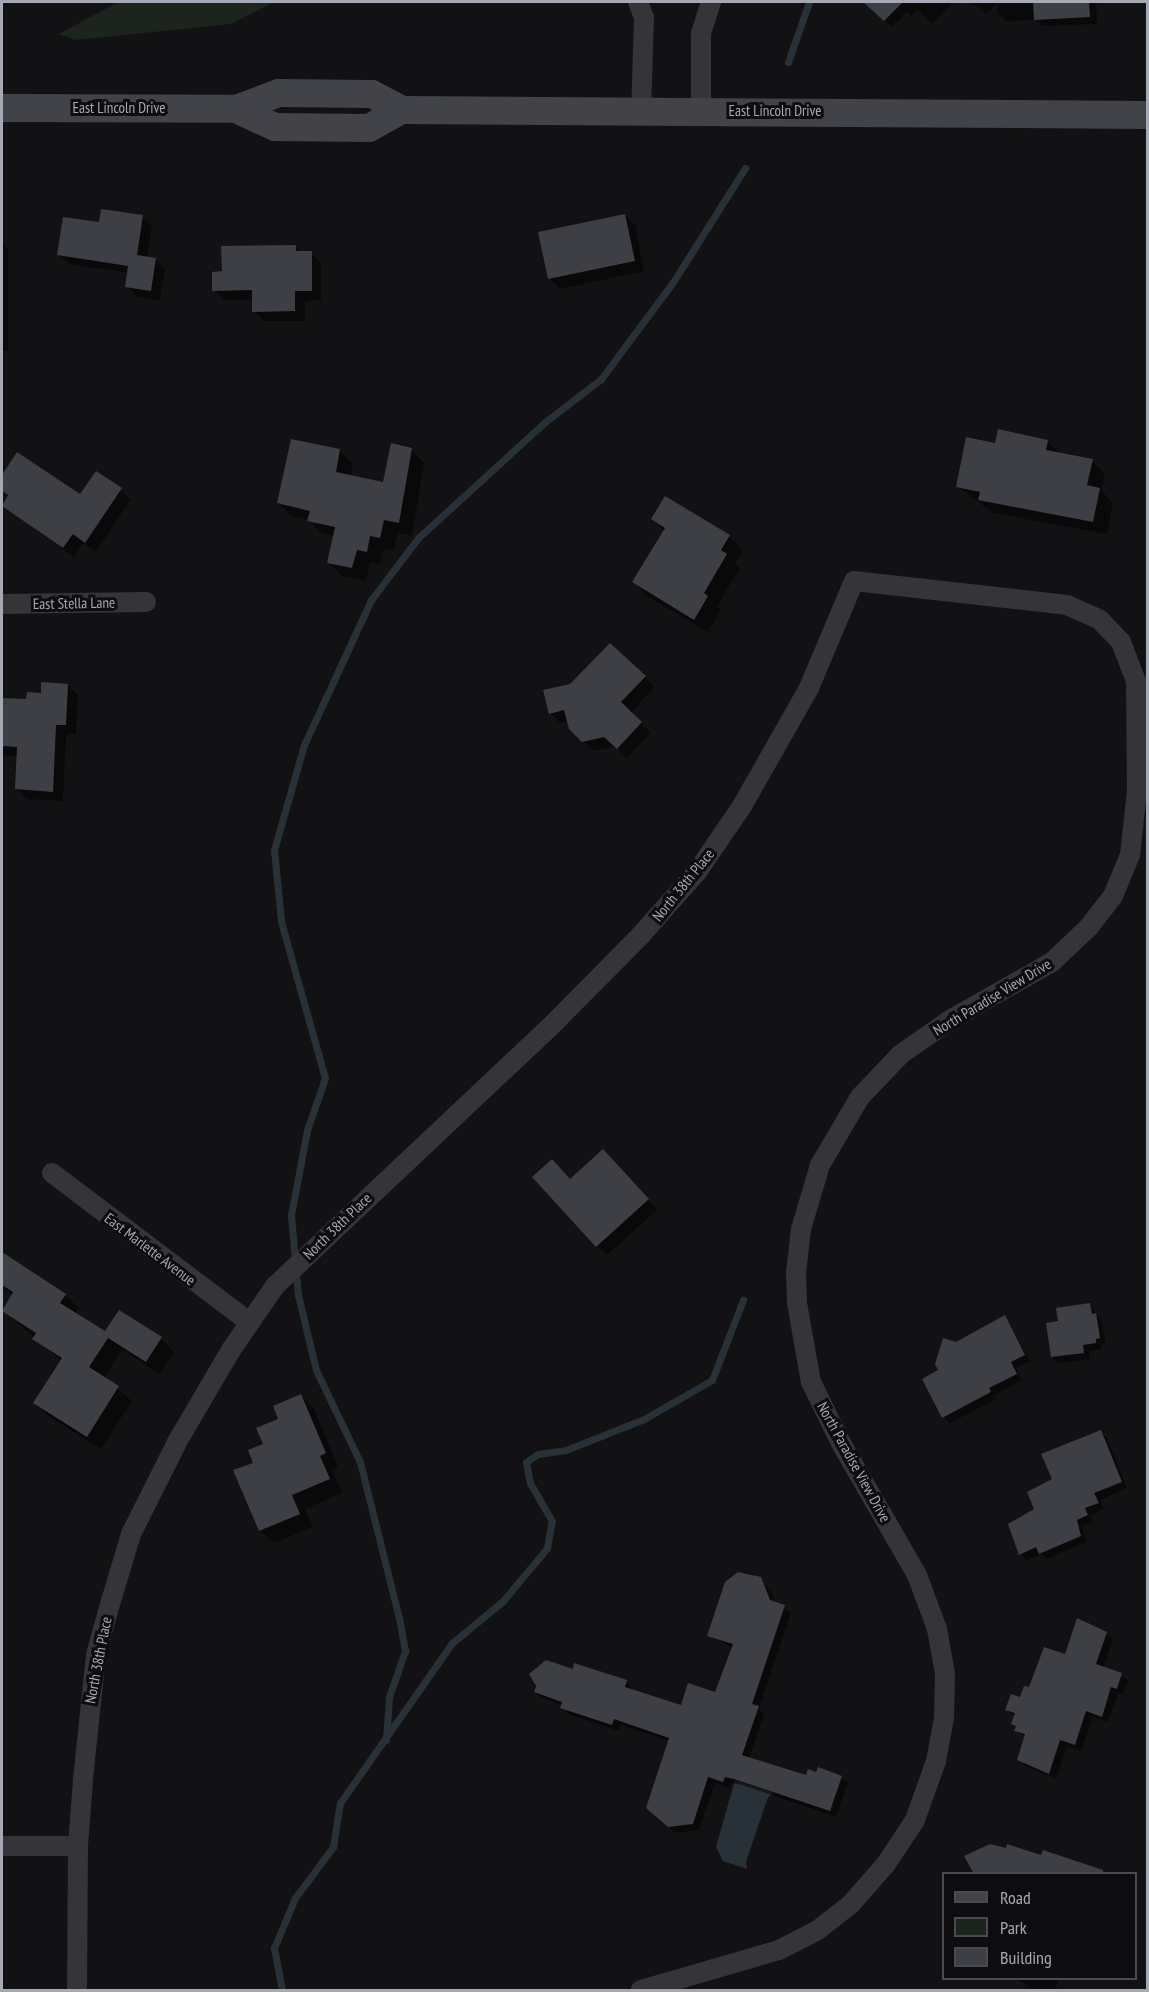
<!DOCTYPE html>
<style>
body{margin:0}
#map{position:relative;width:1149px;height:1992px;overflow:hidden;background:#121214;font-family:"PT Sans Narrow",sans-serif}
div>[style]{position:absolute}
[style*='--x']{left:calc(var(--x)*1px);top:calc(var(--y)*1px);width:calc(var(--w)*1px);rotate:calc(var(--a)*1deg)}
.green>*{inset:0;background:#1d241e}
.water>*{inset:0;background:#293138}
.shadow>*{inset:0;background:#0007}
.stream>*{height:7px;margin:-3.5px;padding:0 3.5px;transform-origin:3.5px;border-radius:3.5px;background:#293138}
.building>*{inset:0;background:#3e3f44}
.minor>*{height:20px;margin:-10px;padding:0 10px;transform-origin:10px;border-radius:10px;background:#343439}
.secondary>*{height:28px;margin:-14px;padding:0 14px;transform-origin:14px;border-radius:14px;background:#424349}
span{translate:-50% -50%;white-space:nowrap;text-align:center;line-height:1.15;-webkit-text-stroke:6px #0d0d0f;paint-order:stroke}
.street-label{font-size:15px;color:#a4a9b4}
.frame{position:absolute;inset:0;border:3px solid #a4a9b4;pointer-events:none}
.legend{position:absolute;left:942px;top:1872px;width:195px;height:108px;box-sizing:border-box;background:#0d0d0f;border:2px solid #494b51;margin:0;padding:8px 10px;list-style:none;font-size:18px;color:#a4a9b4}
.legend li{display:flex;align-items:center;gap:12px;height:30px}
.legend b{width:30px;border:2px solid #494b51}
</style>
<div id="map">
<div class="green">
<div style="clip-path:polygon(118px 2px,274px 2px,231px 24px,76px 40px,59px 34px)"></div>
</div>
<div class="water">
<div style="clip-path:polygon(735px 1780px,774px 1793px,768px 1797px,746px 1862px,747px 1869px,723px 1861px,716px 1847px)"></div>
</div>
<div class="shadow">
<div style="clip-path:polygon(866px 2px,954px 2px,932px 24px,917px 9px,911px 16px,907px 12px,892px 27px)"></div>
<div style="clip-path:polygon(972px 2px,1096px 2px,1097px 24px,1043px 26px,1036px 20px,1006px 21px,998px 13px,998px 2px,986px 14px)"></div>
<div style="clip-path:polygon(625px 215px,635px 225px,644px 271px,560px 289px,550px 279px,540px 233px)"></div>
<div style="clip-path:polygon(142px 217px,152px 227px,147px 258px,155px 259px,165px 269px,160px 300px,137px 297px,127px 286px,129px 273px,69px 264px,59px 254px,100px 224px)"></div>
<div style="clip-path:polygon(2px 243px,8px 249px,8px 351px,2px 351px)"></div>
<div style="clip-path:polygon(295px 246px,302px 253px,311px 253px,321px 263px,321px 300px,305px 301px,305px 321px,264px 321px,254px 311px,253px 300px,224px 300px,214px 290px,223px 273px)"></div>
<div style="clip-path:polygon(1047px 441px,1060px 454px,1092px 461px,1105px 474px,1102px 491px,1113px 503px,1107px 534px,993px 513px,958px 487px,997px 445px)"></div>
<div style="clip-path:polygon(411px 449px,424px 463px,412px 536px,398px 533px,393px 551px,384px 549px,380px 564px,370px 562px,366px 581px,342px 576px,328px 562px,334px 536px,322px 534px,308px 520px,292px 516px,278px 503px,340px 451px,353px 464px,351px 476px,384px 484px)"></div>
<div style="clip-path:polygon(18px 454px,80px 497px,97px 473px,131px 499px,96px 552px,83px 543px,74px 557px,3px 506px,9px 497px,2px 491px,2px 478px)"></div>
<div style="clip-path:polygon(666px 498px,729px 536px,743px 550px,735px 563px,740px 568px,717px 606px,721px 610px,708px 632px,647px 596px,634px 582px,665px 532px,653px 519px)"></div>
<div style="clip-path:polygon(645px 677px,654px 687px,631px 713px,651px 733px,627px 758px,615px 746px,594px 751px,570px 728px,568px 721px,560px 723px,550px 713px)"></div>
<div style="clip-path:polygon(67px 685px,78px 695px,76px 734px,66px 734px,63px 801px,27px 799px,17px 789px,19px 756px,2px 755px,2px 699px,28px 701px)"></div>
<div style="clip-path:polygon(613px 1161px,657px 1210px,607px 1255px,597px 1246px,570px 1181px)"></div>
<div style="clip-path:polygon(5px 1257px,65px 1295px,79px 1308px,75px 1314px,105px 1333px,161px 1339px,174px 1352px,160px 1374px,122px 1350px,104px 1378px,132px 1401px,101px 1449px,48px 1416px,35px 1402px,61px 1361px,3px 1310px,12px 1295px,2px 1287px)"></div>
<div style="clip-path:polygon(1090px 1305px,1102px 1322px,1106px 1344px,1101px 1345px,1102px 1349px,1089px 1351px,1090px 1359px,1059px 1363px,1052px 1357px,1059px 1323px)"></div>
<div style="clip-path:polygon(1005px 1317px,1030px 1361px,1016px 1368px,1022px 1380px,995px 1395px,997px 1399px,950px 1423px,943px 1417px,956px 1343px)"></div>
<div style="clip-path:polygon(301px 1396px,314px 1409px,338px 1467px,332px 1469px,342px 1493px,305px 1509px,313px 1527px,274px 1543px,260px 1530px,255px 1463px,280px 1420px)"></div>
<div style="clip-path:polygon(1100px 1432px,1107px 1438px,1127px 1488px,1100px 1500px,1104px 1509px,1090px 1515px,1093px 1522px,1082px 1526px,1086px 1542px,1047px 1559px,1042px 1554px,1027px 1560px,1020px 1554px,1036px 1510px,1054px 1480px)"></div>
<div style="clip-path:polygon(738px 1573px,753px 1574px,772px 1592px,775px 1603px,791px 1613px,759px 1708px,764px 1714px,749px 1759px,807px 1777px,841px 1777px,848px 1783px,836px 1817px,742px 1785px,731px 1783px,730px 1788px,715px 1783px,699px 1830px,676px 1833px,654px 1815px,670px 1741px,621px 1725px,619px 1731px,568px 1714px,562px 1705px,542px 1698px,535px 1692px,532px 1671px,546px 1661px,574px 1671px,575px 1665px,627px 1682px,632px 1691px,682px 1707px,716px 1694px,733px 1648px,709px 1635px)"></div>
<div style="clip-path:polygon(1106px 1633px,1113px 1640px,1103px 1668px,1128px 1680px,1123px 1695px,1118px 1693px,1108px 1722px,1093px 1717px,1081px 1751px,1067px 1746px,1056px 1779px,1025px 1766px,1019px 1759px,1026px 1738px,1016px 1730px,1016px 1717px,1007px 1710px,1066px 1656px)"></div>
<div style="clip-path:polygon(1015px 1978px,1060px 1978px,1055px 1990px,1035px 1990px)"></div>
</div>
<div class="stream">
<div style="--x:788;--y:62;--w:64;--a:-70.7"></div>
<div style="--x:386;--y:1740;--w:43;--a:-86"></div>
<div style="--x:389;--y:1697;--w:49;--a:-70.8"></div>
<div style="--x:405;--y:1651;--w:34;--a:-100"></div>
<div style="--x:399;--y:1618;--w:161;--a:-104"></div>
<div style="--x:360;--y:1462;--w:102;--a:-115.6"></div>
<div style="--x:316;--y:1370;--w:77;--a:-103.5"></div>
<div style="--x:298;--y:1295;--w:80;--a:-95"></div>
<div style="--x:291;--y:1215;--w:86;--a:-79.3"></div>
<div style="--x:307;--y:1130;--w:55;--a:-70.9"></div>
<div style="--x:325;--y:1078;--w:163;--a:-105.7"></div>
<div style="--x:281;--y:921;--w:71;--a:-95.6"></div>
<div style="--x:274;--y:850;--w:109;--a:-74.1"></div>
<div style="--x:304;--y:745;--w:160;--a:-65.2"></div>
<div style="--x:371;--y:600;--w:78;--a:-52.8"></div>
<div style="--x:418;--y:538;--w:172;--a:-42.4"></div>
<div style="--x:545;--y:422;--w:71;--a:-37.5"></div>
<div style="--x:601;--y:379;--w:121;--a:-53.4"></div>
<div style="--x:673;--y:282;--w:135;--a:-57.7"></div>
<div style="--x:282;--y:1990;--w:43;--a:-100.8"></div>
<div style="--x:274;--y:1948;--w:54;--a:-67.2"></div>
<div style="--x:295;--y:1898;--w:64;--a:-53.3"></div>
<div style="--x:333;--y:1847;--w:45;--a:-81"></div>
<div style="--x:340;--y:1803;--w:195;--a:-55"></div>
<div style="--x:452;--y:1643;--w:66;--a:-39.5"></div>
<div style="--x:503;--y:1601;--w:69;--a:-50.3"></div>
<div style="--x:547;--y:1548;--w:27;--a:-80"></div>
<div style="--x:552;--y:1521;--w:44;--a:-120.1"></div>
<div style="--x:530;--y:1483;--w:21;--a:-101"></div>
<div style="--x:526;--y:1462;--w:14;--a:-34"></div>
<div style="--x:538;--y:1454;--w:28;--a:-8"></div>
<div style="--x:566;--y:1450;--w:84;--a:-21.7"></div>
<div style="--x:644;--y:1419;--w:78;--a:-29.8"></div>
<div style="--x:712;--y:1380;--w:86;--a:-68.8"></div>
</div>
<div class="building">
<div style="clip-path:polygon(863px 2px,903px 2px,884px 21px)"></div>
<div style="clip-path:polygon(1033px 2px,1089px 2px,1090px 17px,1034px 20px)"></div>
<div style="clip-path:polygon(101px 209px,143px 215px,137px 255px,156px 258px,151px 291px,125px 287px,128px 266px,57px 255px,63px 217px,99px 222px)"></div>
<div style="clip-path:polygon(625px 214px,635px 261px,548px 279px,538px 232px)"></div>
<div style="clip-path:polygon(296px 245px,296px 251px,312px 251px,312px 291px,295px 291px,295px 311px,252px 312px,252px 290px,212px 291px,212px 272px,222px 271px,221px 246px)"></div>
<div style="clip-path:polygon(998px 429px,1048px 440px,1046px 450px,1093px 459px,1087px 485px,1100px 488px,1093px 522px,978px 500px,980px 492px,956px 487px,966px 437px,995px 443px)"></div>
<div style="clip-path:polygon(291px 439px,340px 449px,336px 472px,383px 482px,391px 443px,412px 448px,399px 523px,384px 520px,380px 538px,370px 536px,367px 552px,357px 550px,352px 568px,327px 563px,335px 527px,307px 521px,310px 511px,277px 503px)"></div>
<div style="clip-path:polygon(17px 452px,80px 494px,96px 471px,122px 488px,85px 543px,73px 534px,63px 548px,2px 506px,8px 495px,2px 491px,2px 475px)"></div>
<div style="clip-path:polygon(665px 496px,730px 535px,721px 550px,727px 554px,704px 593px,708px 596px,694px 620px,632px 582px,665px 528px,651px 519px)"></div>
<div style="clip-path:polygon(610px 643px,646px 676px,621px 702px,642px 722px,617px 749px,604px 737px,582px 742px,569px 729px,564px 710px,549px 714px,543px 690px,570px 684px)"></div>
<div style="clip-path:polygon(41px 682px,68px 684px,66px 725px,56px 725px,53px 792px,15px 789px,17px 747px,2px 746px,2px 698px,26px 699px,27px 692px,41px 693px)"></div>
<div style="clip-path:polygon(603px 1149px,649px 1199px,596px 1247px,532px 1177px,552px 1159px,570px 1179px)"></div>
<div style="clip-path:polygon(2px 1252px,66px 1294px,60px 1303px,105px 1331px,119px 1310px,162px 1337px,146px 1362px,108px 1338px,89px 1367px,119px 1386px,87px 1437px,33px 1403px,62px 1358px,32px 1339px,36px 1333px,2px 1311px,13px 1292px,2px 1285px)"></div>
<div style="clip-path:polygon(1090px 1303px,1092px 1314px,1096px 1313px,1100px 1338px,1096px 1339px,1096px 1343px,1083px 1345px,1084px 1353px,1051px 1357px,1046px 1323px,1058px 1321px,1056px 1308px)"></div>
<div style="clip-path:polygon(1005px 1315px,1025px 1355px,1011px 1362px,1017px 1374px,989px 1388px,991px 1392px,942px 1418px,922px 1379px,938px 1370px,935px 1364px,943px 1338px,956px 1342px)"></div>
<div style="clip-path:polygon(301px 1394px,326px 1453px,320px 1456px,330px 1479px,292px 1495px,300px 1514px,259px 1531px,233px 1470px,253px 1463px,248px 1450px,263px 1444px,256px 1428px,278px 1419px,273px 1406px)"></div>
<div style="clip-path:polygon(1101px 1430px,1122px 1482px,1094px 1493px,1099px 1503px,1085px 1508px,1088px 1515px,1077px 1520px,1081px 1536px,1039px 1554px,1036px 1547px,1019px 1555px,1008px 1524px,1034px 1509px,1027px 1492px,1052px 1479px,1041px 1454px)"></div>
<div style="clip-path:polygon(738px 1572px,761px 1577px,770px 1600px,785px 1605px,752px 1704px,759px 1706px,742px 1755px,806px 1775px,808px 1769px,816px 1772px,818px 1767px,842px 1776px,830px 1811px,734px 1779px,725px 1777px,723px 1782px,708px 1777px,693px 1824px,668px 1827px,646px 1808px,669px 1738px,614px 1719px,612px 1725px,560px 1708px,562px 1702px,534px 1692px,536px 1686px,529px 1674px,546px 1660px,573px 1669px,574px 1663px,627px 1680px,625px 1687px,681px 1705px,688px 1683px,715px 1692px,733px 1644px,707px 1636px,725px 1582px)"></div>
<div style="clip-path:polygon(1077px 1618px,1107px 1632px,1096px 1664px,1122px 1673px,1117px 1689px,1111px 1687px,1102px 1717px,1086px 1711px,1075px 1745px,1060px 1740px,1049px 1774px,1017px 1760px,1025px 1734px,1014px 1731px,1016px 1726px,1011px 1724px,1015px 1713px,1005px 1710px,1011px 1694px,1020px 1697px,1024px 1686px,1029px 1687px,1044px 1647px,1065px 1654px)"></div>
<div style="clip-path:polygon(990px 1844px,1006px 1848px,1007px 1844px,1041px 1855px,1043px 1850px,1103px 1870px,1103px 1874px,974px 1874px,964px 1856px)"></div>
</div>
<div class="minor">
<div style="--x:638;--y:2;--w:17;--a:69"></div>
<div style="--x:644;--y:18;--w:93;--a:91.8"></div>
<div style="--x:701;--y:111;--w:78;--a:-90"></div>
<div style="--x:701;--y:33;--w:33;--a:-72"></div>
<div style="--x:2;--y:604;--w:144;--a:-0.8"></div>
<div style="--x:52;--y:1173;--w:248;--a:37.1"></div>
<div style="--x:2;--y:1846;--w:76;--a:0"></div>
<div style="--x:77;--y:1990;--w:144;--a:-89.6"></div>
<div style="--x:78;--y:1846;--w:67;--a:-85.7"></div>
<div style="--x:83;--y:1779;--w:125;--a:-84"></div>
<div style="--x:96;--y:1655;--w:46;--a:-74.7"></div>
<div style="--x:108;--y:1611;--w:80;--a:-73.4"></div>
<div style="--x:131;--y:1534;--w:103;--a:-63.4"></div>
<div style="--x:177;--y:1442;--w:107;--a:-59.6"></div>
<div style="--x:231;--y:1350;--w:78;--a:-55.5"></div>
<div style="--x:275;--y:1286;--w:376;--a:-43.3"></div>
<div style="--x:549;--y:1028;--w:131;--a:-45.3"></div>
<div style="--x:641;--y:935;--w:84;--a:-48.4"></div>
<div style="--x:697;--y:872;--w:80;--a:-55.7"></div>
<div style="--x:742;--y:806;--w:136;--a:-60.4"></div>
<div style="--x:809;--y:688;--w:116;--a:-67.2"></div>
<div style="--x:854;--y:581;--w:214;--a:6.4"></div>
<div style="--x:1067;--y:605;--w:36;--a:24"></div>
<div style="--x:1100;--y:620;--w:30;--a:46"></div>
<div style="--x:1121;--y:642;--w:42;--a:69"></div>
<div style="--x:1136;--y:681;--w:109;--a:89.5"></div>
<div style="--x:1137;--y:790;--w:65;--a:96.1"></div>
<div style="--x:1130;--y:855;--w:44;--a:112.5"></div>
<div style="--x:1113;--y:896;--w:39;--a:128"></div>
<div style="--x:1089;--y:927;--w:51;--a:136.6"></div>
<div style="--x:1052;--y:962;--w:117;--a:150.4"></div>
<div style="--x:950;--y:1020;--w:60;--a:145.2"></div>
<div style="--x:901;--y:1054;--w:59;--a:133.6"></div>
<div style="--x:860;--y:1097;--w:79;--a:120.5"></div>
<div style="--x:820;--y:1165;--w:67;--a:106.5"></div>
<div style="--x:801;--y:1229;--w:44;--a:96.5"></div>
<div style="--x:796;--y:1273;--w:30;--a:88"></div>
<div style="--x:797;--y:1303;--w:80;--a:80"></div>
<div style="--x:811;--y:1382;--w:70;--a:63.8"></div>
<div style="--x:842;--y:1445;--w:150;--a:60"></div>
<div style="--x:917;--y:1575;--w:58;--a:69.7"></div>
<div style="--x:937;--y:1629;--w:46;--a:79.9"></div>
<div style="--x:945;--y:1674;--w:44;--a:91.3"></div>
<div style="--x:944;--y:1718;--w:44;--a:100.5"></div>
<div style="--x:936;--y:1761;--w:63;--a:109.6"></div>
<div style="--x:915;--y:1820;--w:53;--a:123.4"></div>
<div style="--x:886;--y:1864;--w:53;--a:131.2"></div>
<div style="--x:851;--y:1904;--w:42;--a:141.8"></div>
<div style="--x:818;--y:1930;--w:44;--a:152.9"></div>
<div style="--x:779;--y:1950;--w:144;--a:163.8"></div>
</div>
<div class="secondary">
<div style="--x:2;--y:108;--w:234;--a:0.2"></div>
<div style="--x:236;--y:109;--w:46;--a:-20.4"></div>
<div style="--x:279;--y:93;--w:93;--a:0.6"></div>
<div style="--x:372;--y:94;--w:34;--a:28"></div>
<div style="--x:402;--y:110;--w:746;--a:0.38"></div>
<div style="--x:236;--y:109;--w:43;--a:24.8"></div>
<div style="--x:275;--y:127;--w:94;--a:0.6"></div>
<div style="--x:369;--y:128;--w:38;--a:-29"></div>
</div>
<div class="street-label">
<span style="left:119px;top:108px">East Lincoln Drive</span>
<span style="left:775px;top:111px">East Lincoln Drive</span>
<span style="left:74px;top:603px;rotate:-1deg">East Stella Lane</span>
<span style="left:683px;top:885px;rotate:-51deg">North 38th Place</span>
<span style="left:992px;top:997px;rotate:-31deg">North Paradise View Drive</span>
<span style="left:337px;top:1226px;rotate:-44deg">North 38th Place</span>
<span style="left:150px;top:1249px;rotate:37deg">East Marlette Avenue</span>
<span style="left:854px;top:1462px;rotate:61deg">North Paradise View Drive</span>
<span style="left:98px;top:1660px;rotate:-79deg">North 38th Place</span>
</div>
<div class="frame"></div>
<ul class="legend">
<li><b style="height:8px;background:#424349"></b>Road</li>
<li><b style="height:16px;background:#1d241e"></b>Park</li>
<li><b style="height:16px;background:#3e3f44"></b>Building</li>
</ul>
</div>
